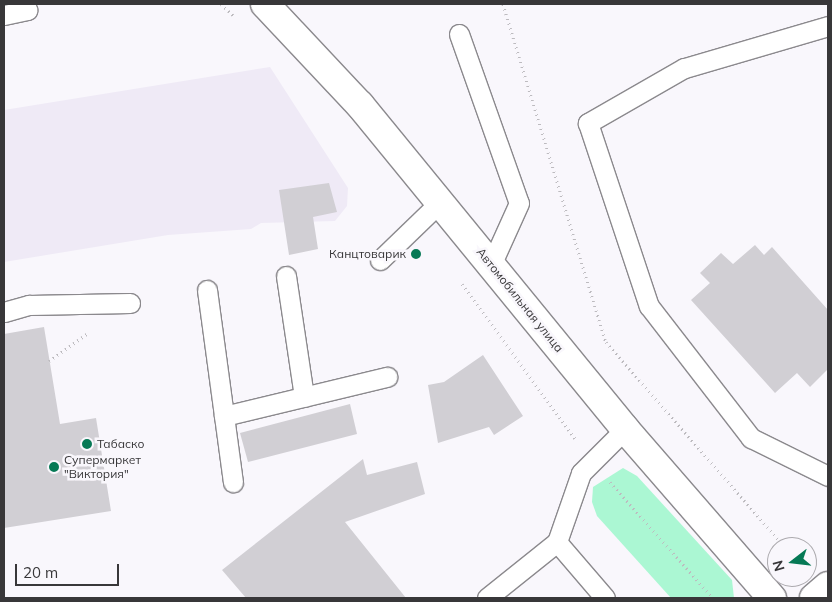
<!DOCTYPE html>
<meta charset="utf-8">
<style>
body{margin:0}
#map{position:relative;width:832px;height:602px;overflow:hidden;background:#f9f7fc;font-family:Mulish,sans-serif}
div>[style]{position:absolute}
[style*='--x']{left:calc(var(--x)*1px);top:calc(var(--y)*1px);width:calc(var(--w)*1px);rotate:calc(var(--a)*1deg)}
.built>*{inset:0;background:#efeaf6}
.green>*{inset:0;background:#abf7d3}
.building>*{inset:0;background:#d1cfd4}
.path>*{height:3px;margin-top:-1.5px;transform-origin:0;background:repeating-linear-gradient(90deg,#bdbbbf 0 1px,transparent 0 5px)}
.roads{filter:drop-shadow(1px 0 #8b898d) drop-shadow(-1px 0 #8b898d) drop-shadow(0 1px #8b898d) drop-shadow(0 -1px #8b898d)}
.service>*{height:19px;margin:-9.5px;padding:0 9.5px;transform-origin:9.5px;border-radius:9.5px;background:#fff}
.minor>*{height:28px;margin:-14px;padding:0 14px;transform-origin:14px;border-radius:14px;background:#fff}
.tertiary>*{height:28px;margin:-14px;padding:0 14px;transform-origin:14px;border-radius:14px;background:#fff}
.dots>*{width:14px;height:14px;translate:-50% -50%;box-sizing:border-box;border:2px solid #f9f7fc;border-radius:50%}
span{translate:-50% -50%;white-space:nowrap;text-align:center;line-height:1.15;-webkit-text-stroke:5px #f9f7fc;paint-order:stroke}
.poi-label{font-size:12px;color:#383739}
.right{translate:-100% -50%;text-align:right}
.left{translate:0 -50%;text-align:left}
.street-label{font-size:12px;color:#383739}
.frame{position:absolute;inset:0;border:5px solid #383739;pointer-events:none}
.north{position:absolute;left:767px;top:537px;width:50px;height:50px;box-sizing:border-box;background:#f9f7fc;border:1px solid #acaaae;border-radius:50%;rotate:254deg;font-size:14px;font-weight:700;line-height:20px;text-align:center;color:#383739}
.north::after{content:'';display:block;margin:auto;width:18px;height:22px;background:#067955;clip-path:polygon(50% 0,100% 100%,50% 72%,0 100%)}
.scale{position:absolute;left:15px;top:564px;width:104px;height:22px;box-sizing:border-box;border:2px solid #383739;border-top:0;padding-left:6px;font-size:15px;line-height:18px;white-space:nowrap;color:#383739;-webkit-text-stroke:4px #f9f7fc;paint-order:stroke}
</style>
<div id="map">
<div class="built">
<div style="clip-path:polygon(270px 67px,348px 188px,347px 206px,335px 221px,261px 223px,251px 229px,168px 235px,4px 262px,4px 110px)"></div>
</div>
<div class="green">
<div style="clip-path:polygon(623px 468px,637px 476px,732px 580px,734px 598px,671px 598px,597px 516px,592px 502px,593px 487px)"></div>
</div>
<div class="building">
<div style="clip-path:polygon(329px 183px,337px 212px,313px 217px,318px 249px,289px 255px,279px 190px)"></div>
<div style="clip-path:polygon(755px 245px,764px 255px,772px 247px,828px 310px,828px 369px,810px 387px,797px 373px,775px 393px,691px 300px,710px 283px,700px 273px,721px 253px,733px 264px)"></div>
<div style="clip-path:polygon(44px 327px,60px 424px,96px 418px,111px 511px,4px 528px,4px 334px)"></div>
<div style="clip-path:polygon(483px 355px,523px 416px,494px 435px,489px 427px,438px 443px,428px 385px,444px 382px)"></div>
<div style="clip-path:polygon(350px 404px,357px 434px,248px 462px,240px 433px)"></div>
<div style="clip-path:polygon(363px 459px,367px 475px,417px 462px,425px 494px,345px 522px,406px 598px,246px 598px,222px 570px)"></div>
</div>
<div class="path">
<div style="--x:221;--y:4;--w:19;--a:43"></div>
<div style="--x:503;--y:4;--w:353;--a:73.1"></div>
<div style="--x:606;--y:342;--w:272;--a:48.9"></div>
<div style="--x:462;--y:284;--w:193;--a:53.8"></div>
<div style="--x:49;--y:361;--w:48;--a:-35.7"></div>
<div style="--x:610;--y:482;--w:155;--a:48.4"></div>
</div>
<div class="roads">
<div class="service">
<div style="--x:4;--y:15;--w:24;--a:-12"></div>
<div style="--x:27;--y:10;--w:7;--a:-117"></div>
<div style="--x:828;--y:26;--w:150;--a:163.7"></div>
<div style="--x:684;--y:68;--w:111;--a:150.2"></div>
<div style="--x:588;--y:123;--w:193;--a:71.6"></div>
<div style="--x:649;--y:306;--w:167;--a:52.3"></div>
<div style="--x:751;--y:438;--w:86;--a:26.3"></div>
<div style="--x:459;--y:34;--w:179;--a:70.5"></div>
<div style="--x:519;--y:203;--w:68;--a:114.3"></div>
<div style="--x:380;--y:260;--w:85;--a:-44"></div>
<div style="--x:286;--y:276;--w:122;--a:81.5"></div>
<div style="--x:207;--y:290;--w:194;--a:82.3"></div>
<div style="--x:4;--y:312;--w:26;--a:-16"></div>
<div style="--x:29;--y:305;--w:101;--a:-1.1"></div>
<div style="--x:224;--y:416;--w:168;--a:-13.5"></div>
<div style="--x:487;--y:598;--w:90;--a:-38.7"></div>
<div style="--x:605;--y:598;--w:74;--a:-130.6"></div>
<div style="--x:557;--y:542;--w:73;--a:-70.8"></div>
<div style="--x:581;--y:473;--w:62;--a:-45"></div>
</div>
<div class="minor">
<div style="--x:814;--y:598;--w:18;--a:-41"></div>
</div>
<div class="tertiary">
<div style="--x:265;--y:4;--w:139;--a:46.8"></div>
<div style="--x:360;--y:105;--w:419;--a:50.7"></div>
<div style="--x:625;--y:429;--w:224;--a:49"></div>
</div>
</div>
<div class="dots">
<div style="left:416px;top:254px;background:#067955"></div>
<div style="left:87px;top:444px;background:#067955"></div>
<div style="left:54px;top:467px;background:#067955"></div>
</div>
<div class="poi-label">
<span class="right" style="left:406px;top:254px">Канцтоварик</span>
<span class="left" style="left:97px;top:444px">Табаско</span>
<span class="left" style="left:64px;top:467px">Супермаркет<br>"Виктория"</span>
</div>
<div class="street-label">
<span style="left:520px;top:300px;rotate:51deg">Автомобильная улица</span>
</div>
<div class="frame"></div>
<div class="north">N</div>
<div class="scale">20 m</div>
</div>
